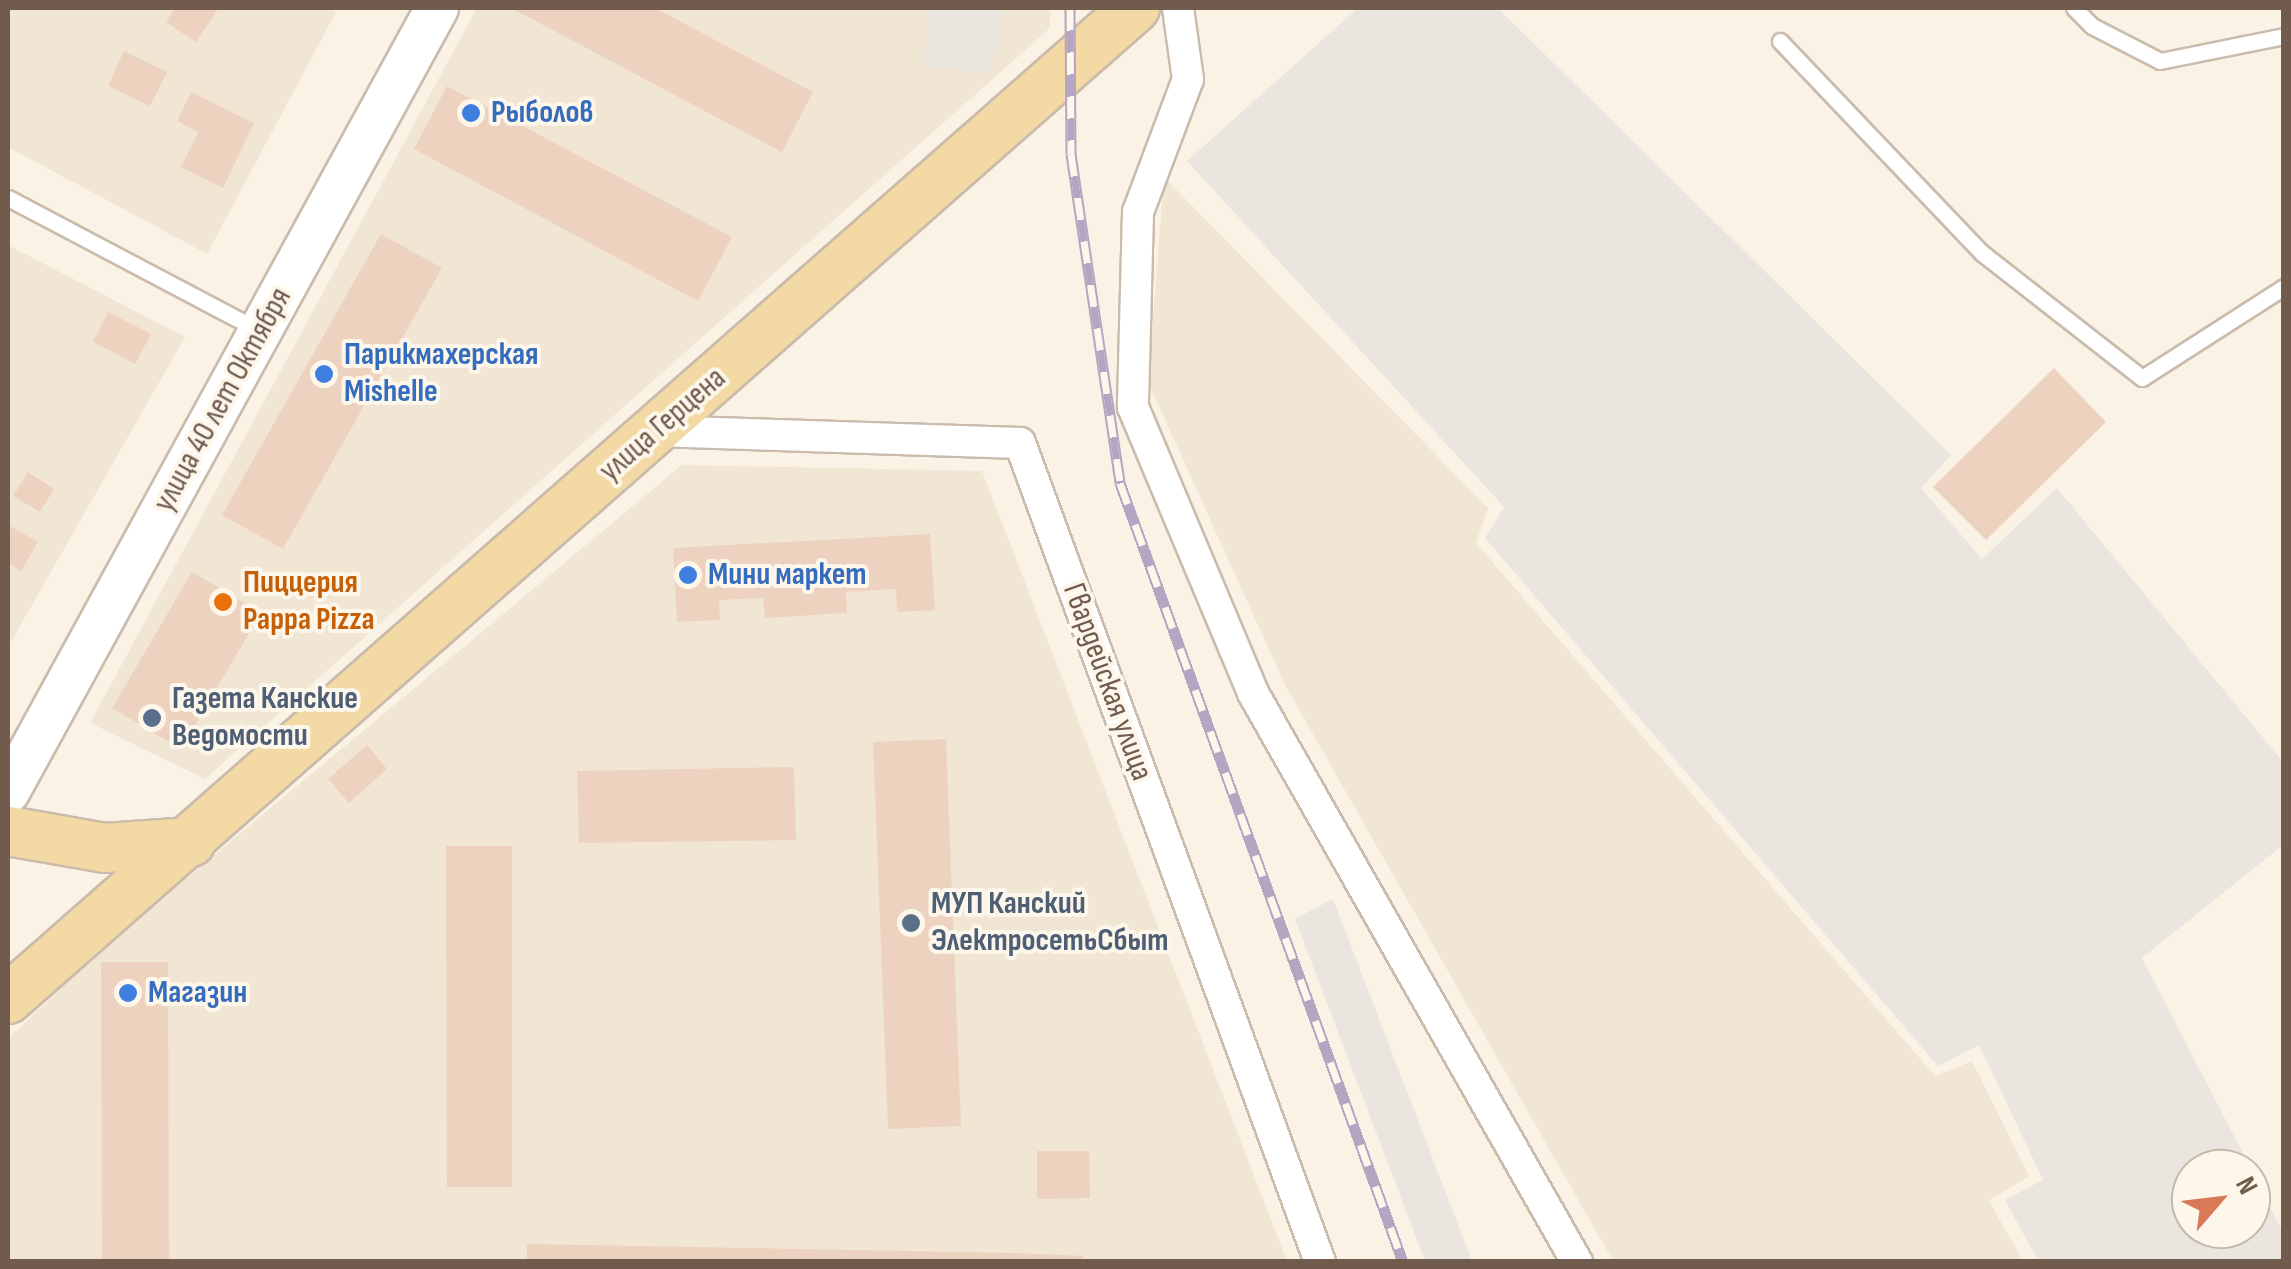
<!DOCTYPE html>
<meta charset="utf-8">
<style>
body{margin:0}
#map{position:relative;width:2291px;height:1269px;overflow:hidden;background:#faf3e5;font-family:"Sofia Sans Condensed",sans-serif}
div>[style]{position:absolute}
[style*='--x']{left:calc(var(--x)*1px);top:calc(var(--y)*1px);width:calc(var(--w)*1px);rotate:calc(var(--a)*1deg)}
.residential>*{inset:0;background:#f1e5d4}
.industrial>*{inset:0;background:#eae5df}
.building>*{inset:0;background:#edd3bf}
.roads{filter:drop-shadow(2px 0 #cabbac) drop-shadow(-2px 0 #cabbac) drop-shadow(0 2px #cabbac) drop-shadow(0 -2px #cabbac)}
.service>*{height:15px;margin:-7.5px;padding:0 7.5px;transform-origin:7.5px;border-radius:7.5px;background:#fff}
.minor>*{height:30px;margin:-15px;padding:0 15px;transform-origin:15px;border-radius:15px;background:#fff}
.secondary>*{height:42px;margin:-21px;padding:0 21px;transform-origin:21px;border-radius:21px;background:#fff}
.primary>*{height:48px;margin:-24px;padding:0 24px;transform-origin:24px;border-radius:24px;background:#f3d9a3}
.rail>*{height:11px;margin-top:-5.5px;transform-origin:0;background:repeating-linear-gradient(90deg,#fdf7eb 0 22px,#b6a5c2 0 44px);box-sizing:border-box;border-block:2px solid #b6a5c2}
.dots>*{width:28px;height:28px;translate:-50% -50%;box-sizing:border-box;border:5px solid #fdf7eb;border-radius:50%}
span{translate:-50% -50%;white-space:nowrap;text-align:center;line-height:1.15;-webkit-text-stroke:8px #fdf7eb;paint-order:stroke}
.shop-label{font-size:32px;color:#366cbe;font-weight:700}
.left{translate:0 -50%;text-align:left}
.street-label{font-size:32px;color:#705b4d}
.food-label{font-size:32px;color:#c56008;font-weight:700}
.service-label{font-size:32px;color:#4e5e75;font-weight:700}
.frame{position:absolute;inset:0;border:10px solid #705b4d;pointer-events:none}
.north{position:absolute;left:2171px;top:1149px;width:100px;height:100px;box-sizing:border-box;background:#fdf7eb;border:2px solid #c5b9ac;border-radius:50%;rotate:62deg;font-size:28px;font-weight:700;line-height:40px;text-align:center;color:#705b4d}
.north::after{content:'';display:block;margin:auto;width:35px;height:45px;background:#d97955;clip-path:polygon(50% 0,100% 100%,50% 72%,0 100%)}
</style>
<div id="map">
<div class="residential">
<div style="clip-path:polygon(8px 8px,327px 8px,336px 12px,207px 254px,8px 147px)"></div>
<div style="clip-path:polygon(477px 8px,1050px 8px,1050px 28px,205px 779px,90px 723px)"></div>
<div style="clip-path:polygon(1164px 177px,1488px 508px,1476px 543px,1935px 1076px,1972px 1061px,2029px 1176px,1989px 1201px,2023px 1261px,1613px 1261px,1285px 685px,1148px 382px)"></div>
<div style="clip-path:polygon(8px 245px,185px 337px,8px 647px)"></div>
<div style="clip-path:polygon(682px 465px,982px 471px,1287px 1261px,8px 1262px,8px 1039px,105px 946px)"></div>
</div>
<div class="industrial">
<div style="clip-path:polygon(929px 8px,1005px 8px,990px 74px,923px 65px)"></div>
<div style="clip-path:polygon(1358px 8px,1498px 8px,1951px 455px,1921px 488px,1982px 559px,2057px 488px,2283px 762px,2283px 845px,2142px 958px,2251px 1169px,2191px 1169px,2191px 1229px,2251px 1229px,2251px 1170px,2283px 1233px,2283px 1261px,2038px 1261px,2005px 1200px,2043px 1180px,1979px 1045px,1938px 1066px,1485px 538px,1504px 507px,1187px 161px)"></div>
<div style="clip-path:polygon(1333px 899px,1472px 1261px,1425px 1261px,1295px 919px)"></div>
</div>
<div class="building">
<div style="clip-path:polygon(175px 8px,219px 8px,196px 42px,166px 22px)"></div>
<div style="clip-path:polygon(511px 8px,655px 8px,813px 92px,782px 152px)"></div>
<div style="clip-path:polygon(124px 51px,167px 72px,150px 106px,108px 86px)"></div>
<div style="clip-path:polygon(447px 86px,732px 237px,698px 301px,414px 149px)"></div>
<div style="clip-path:polygon(191px 92px,254px 123px,223px 188px,181px 167px,198px 132px,177px 121px)"></div>
<div style="clip-path:polygon(381px 234px,442px 268px,283px 549px,222px 515px)"></div>
<div style="clip-path:polygon(108px 312px,151px 334px,135px 364px,93px 342px)"></div>
<div style="clip-path:polygon(2054px 368px,2106px 422px,1986px 540px,1933px 487px)"></div>
<div style="clip-path:polygon(28px 472px,54px 489px,40px 512px,13px 496px)"></div>
<div style="clip-path:polygon(8px 525px,38px 542px,21px 571px,8px 563px)"></div>
<div style="clip-path:polygon(930px 534px,935px 610px,897px 612px,896px 589px,846px 592px,847px 613px,765px 618px,763px 598px,719px 600px,720px 620px,677px 622px,673px 548px)"></div>
<div style="clip-path:polygon(192px 572px,261px 613px,181px 749px,112px 708px)"></div>
<div style="clip-path:polygon(946px 739px,961px 1126px,888px 1129px,873px 742px)"></div>
<div style="clip-path:polygon(367px 745px,387px 769px,349px 803px,328px 779px)"></div>
<div style="clip-path:polygon(794px 767px,796px 840px,579px 843px,577px 771px)"></div>
<div style="clip-path:polygon(446px 846px,512px 846px,512px 1187px,447px 1187px)"></div>
<div style="clip-path:polygon(101px 962px,168px 962px,169px 1262px,102px 1262px)"></div>
<div style="clip-path:polygon(1037px 1151px,1089px 1151px,1090px 1198px,1037px 1199px)"></div>
<div style="clip-path:polygon(527px 1244px,1016px 1253px,1083px 1256px,1083px 1262px,527px 1262px)"></div>
</div>
<div class="roads">
<div class="service">
<div style="--x:2074;--y:8;--w:25;--a:45"></div>
<div style="--x:2092;--y:26;--w:76;--a:27.2"></div>
<div style="--x:2160;--y:61;--w:126;--a:-11.4"></div>
<div style="--x:1780;--y:41;--w:293;--a:46.4"></div>
<div style="--x:1982;--y:253;--w:203;--a:38"></div>
<div style="--x:2142;--y:378;--w:169;--a:-32.7"></div>
<div style="--x:8;--y:198;--w:280;--a:27.8"></div>
</div>
<div class="minor">
<div style="--x:1178;--y:8;--w:72;--a:82"></div>
<div style="--x:1188;--y:79;--w:142;--a:110.6"></div>
<div style="--x:1138;--y:212;--w:195;--a:91.5"></div>
<div style="--x:1133;--y:407;--w:310;--a:67.2"></div>
<div style="--x:1253;--y:693;--w:655;--a:60.34"></div>
<div style="--x:656;--y:431;--w:364;--a:1.9"></div>
<div style="--x:1020;--y:443;--w:872;--a:69.88"></div>
</div>
<div class="secondary">
<div style="--x:8;--y:792;--w:894;--a:-61.31"></div>
</div>
<div class="primary">
<div style="--x:8;--y:831;--w:98;--a:9.9"></div>
<div style="--x:105;--y:848;--w:86;--a:-4"></div>
<div style="--x:8;--y:999;--w:1501;--a:-41.33"></div>
</div>
</div>
<div class="rail">
<div style="--x:1070;--y:8;--w:146;--a:89.6"></div>
<div style="--x:1071;--y:154;--w:333;--a:81.5"></div>
<div style="--x:1120;--y:483;--w:829;--a:70.03"></div>
</div>
<div class="dots">
<div style="left:471px;top:113px;background:#3f7fe0"></div>
<div style="left:324px;top:374px;background:#3f7fe0"></div>
<div style="left:688px;top:575px;background:#3f7fe0"></div>
<div style="left:223px;top:602px;background:#e8710a"></div>
<div style="left:152px;top:718px;background:#5c6f8a"></div>
<div style="left:911px;top:923px;background:#5c6f8a"></div>
<div style="left:128px;top:993px;background:#3f7fe0"></div>
</div>
<div class="shop-label">
<span class="left" style="left:491px;top:113px">Рыболов</span>
<span class="left" style="left:344px;top:374px">Парикмахерская<br>Mishelle</span>
<span class="left" style="left:708px;top:575px">Мини маркет</span>
<span class="left" style="left:148px;top:993px">Магазин</span>
</div>
<div class="street-label">
<span style="left:223px;top:400px;rotate:-61deg">улица 40 лет Октября</span>
<span style="left:663px;top:425px;rotate:-41deg">улица Герцена</span>
<span style="left:1107px;top:682px;rotate:70deg">Гвардейская улица</span>
</div>
<div class="food-label">
<span class="left" style="left:243px;top:602px">Пиццерия<br>Pappa Pizza</span>
</div>
<div class="service-label">
<span class="left" style="left:172px;top:718px">Газета Канские<br>Ведомости</span>
<span class="left" style="left:931px;top:923px">МУП Канский<br>ЭлектросетьСбыт</span>
</div>
<div class="frame"></div>
<div class="north">N</div>
</div>
